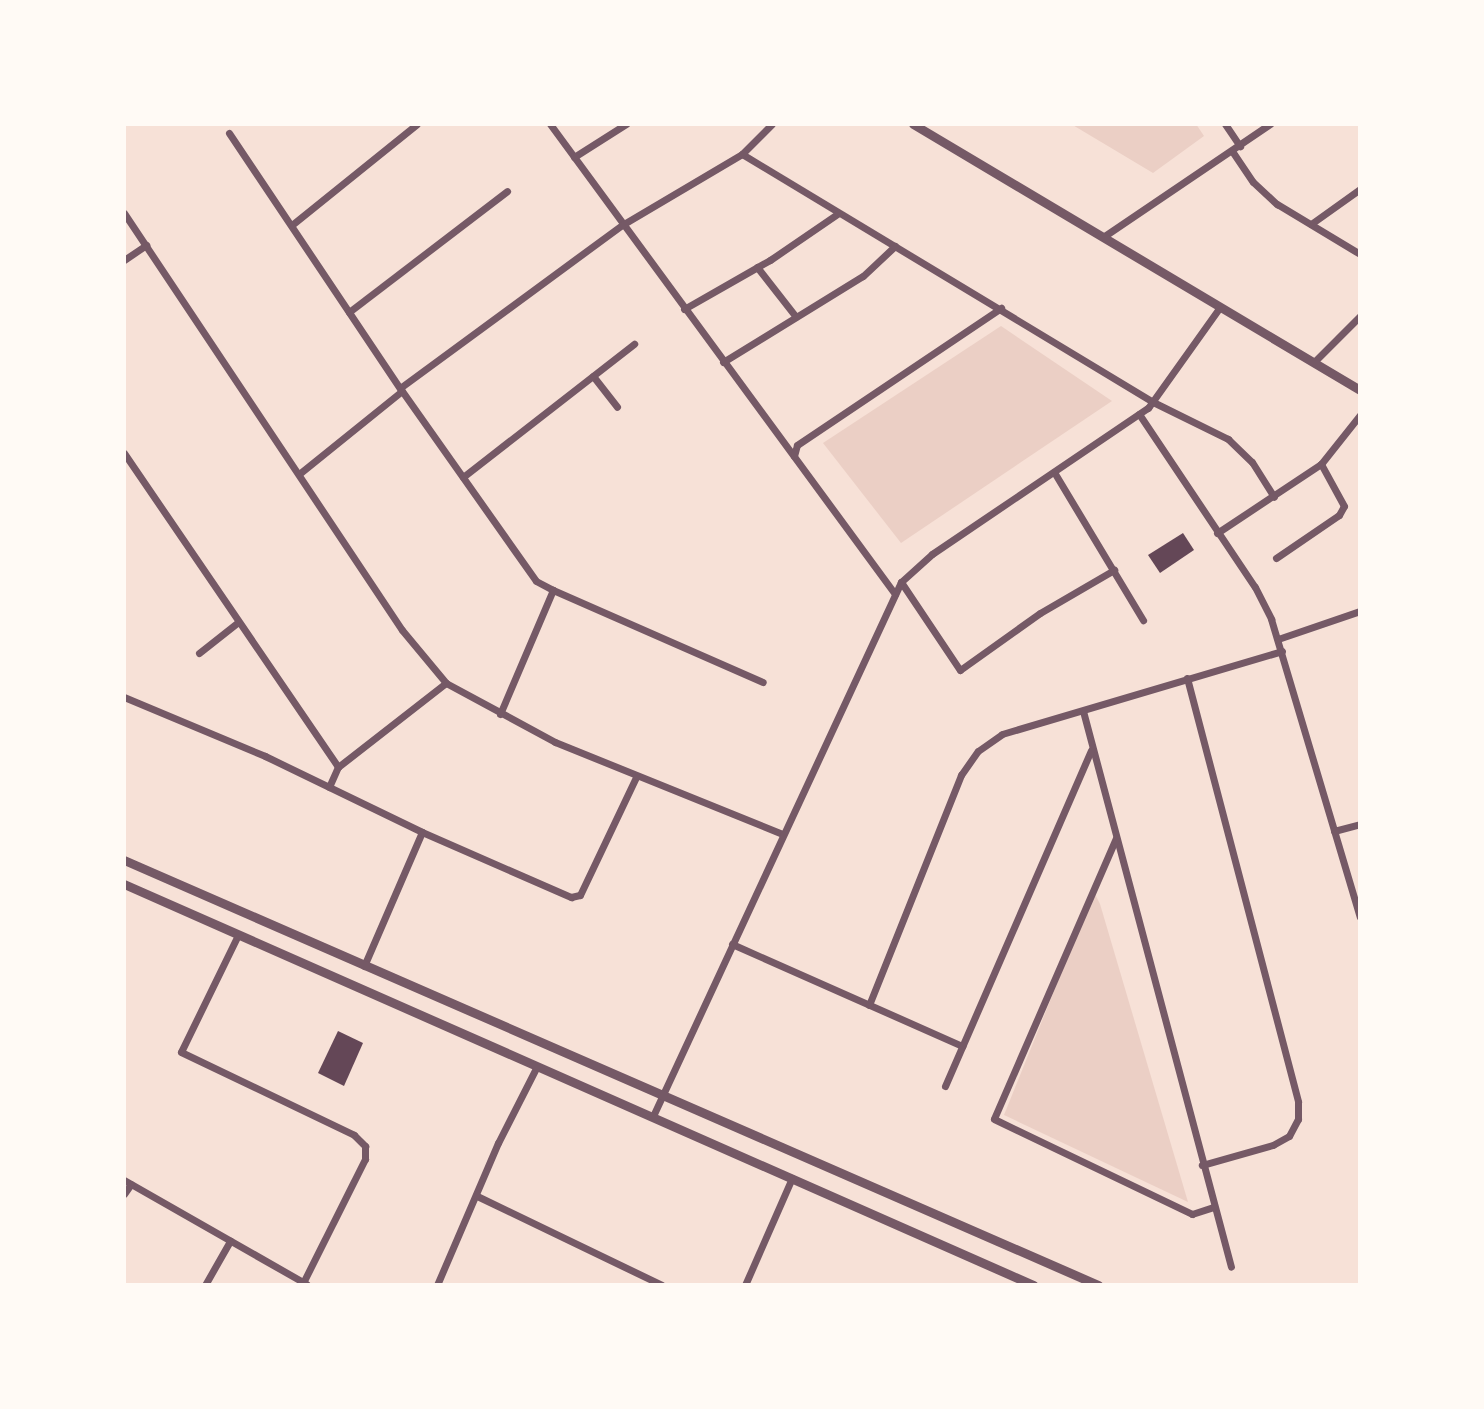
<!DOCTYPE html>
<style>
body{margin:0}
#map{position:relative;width:1484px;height:1409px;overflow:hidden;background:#f7e1d7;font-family:Montserrat,sans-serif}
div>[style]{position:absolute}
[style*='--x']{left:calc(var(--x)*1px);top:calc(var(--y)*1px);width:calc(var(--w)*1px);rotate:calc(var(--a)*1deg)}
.green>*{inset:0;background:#ebcfc5}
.building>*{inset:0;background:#644757}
.minor>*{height:7px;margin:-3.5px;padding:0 3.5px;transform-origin:3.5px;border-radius:3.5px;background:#755966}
.tertiary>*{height:9px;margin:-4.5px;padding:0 4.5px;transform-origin:4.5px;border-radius:4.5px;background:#755966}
span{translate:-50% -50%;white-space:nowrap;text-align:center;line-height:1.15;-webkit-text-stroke:5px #fffaf5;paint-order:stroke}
.frame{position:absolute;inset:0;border:126px solid #fffaf5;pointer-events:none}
</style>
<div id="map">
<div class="green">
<div style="clip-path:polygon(1071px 124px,1196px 124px,1204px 136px,1153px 173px)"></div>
<div style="clip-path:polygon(1001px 326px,1112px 401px,901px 543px,823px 443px)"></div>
<div style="clip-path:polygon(1094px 892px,1100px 904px,1188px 1202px,1004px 1115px)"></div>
</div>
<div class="building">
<div style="clip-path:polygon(1183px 533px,1194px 550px,1160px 573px,1148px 555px)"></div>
<div style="clip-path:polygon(338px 1031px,363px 1043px,344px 1086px,318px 1073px)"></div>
</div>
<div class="minor">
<div style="--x:550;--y:124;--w:583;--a:53.72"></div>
<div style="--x:1225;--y:124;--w:27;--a:56"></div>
<div style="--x:229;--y:133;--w:311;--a:56.2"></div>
<div style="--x:1232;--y:151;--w:37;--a:56"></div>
<div style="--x:1253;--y:182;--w:33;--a:43"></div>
<div style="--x:1277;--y:204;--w:97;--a:31.1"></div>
<div style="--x:742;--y:154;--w:480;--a:31.1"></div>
<div style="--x:1153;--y:402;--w:84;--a:26.3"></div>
<div style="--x:1228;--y:439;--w:33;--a:44"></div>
<div style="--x:1252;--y:462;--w:41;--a:57.8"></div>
<div style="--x:574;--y:157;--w:62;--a:-32.4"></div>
<div style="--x:124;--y:213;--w:501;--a:56.31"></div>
<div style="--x:402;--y:630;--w:69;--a:50.3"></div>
<div style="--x:446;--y:683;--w:124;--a:28.4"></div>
<div style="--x:555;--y:742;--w:246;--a:22"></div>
<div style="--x:293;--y:224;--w:159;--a:-38.9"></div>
<div style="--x:1311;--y:224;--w:60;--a:-35.5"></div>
<div style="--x:1103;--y:237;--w:202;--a:-34.1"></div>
<div style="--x:124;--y:260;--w:27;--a:-34"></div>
<div style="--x:757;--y:267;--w:63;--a:52"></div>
<div style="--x:684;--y:309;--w:99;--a:-29.7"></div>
<div style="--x:770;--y:260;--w:83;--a:-34.3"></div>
<div style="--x:349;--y:312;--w:199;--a:-37.4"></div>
<div style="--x:723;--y:362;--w:164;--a:-31.6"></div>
<div style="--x:863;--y:276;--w:44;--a:-43.2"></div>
<div style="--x:1314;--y:362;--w:65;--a:-45"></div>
<div style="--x:593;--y:376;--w:39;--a:52"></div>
<div style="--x:400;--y:388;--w:275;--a:-36.3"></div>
<div style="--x:622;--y:225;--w:139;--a:-30.6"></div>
<div style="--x:742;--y:154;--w:42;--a:-45"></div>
<div style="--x:1139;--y:414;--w:208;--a:56.2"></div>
<div style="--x:1255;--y:587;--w:36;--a:63"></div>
<div style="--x:1271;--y:619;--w:311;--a:73.4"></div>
<div style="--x:124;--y:453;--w:380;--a:55.7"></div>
<div style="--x:794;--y:456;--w:11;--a:-75"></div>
<div style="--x:797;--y:445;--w:246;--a:-33.9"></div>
<div style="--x:1054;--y:472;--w:173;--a:59"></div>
<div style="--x:299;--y:474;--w:132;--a:-38.9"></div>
<div style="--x:402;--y:391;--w:232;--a:54.8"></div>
<div style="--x:536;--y:581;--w:19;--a:28"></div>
<div style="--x:463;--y:477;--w:217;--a:-37.9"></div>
<div style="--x:1217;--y:533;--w:125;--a:-33.6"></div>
<div style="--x:1321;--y:464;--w:63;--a:-51.5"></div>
<div style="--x:1276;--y:558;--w:76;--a:-34.3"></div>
<div style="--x:1339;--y:515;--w:10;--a:-61"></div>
<div style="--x:1344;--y:506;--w:48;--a:-118.7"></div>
<div style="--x:901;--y:582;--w:106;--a:56.2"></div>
<div style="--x:960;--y:670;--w:98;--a:-35.5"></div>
<div style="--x:1040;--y:613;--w:86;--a:-30.2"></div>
<div style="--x:1278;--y:639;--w:87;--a:-18.9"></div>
<div style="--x:199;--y:653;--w:48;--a:-38.3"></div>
<div style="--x:1187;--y:678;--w:438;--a:75.3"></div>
<div style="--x:1298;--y:1102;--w:17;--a:90"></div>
<div style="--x:1298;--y:1119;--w:19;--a:118"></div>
<div style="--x:1289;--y:1136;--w:18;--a:151"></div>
<div style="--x:1273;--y:1145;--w:74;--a:164.3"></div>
<div style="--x:124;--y:697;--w:153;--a:22.7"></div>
<div style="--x:265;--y:756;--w:174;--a:25.8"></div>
<div style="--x:1083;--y:711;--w:575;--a:75.09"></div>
<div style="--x:500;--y:714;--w:135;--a:-66.9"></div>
<div style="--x:553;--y:590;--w:229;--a:23.7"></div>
<div style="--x:329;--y:787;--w:22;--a:-66"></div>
<div style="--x:338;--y:767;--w:137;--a:-37.9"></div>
<div style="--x:1334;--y:831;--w:27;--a:-15"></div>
<div style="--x:1116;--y:838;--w:306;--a:113.5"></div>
<div style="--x:994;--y:1119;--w:220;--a:25.6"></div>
<div style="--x:1192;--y:1214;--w:23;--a:-18"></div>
<div style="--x:238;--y:935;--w:130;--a:116"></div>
<div style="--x:181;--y:1052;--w:192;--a:25.6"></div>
<div style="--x:354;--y:1135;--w:16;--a:45"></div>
<div style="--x:365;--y:1146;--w:13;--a:90"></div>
<div style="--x:365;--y:1159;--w:139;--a:116.6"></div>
<div style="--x:732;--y:944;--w:252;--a:23.9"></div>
<div style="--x:364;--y:966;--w:146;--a:-66.6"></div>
<div style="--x:422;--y:832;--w:163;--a:23.6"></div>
<div style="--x:571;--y:897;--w:9;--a:-13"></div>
<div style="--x:580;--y:895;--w:131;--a:-64.6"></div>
<div style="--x:869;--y:1005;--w:248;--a:-68.2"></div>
<div style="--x:961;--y:775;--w:29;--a:-55"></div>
<div style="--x:978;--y:751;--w:29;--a:-35"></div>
<div style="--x:1002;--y:734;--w:292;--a:-16.5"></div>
<div style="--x:945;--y:1086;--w:366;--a:-66.5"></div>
<div style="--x:653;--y:1116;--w:589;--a:-65.09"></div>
<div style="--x:901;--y:582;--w:42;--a:-42.1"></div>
<div style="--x:932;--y:554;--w:261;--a:-34.1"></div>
<div style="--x:1148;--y:408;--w:124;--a:-54.5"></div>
<div style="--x:124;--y:1180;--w:210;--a:29.7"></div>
<div style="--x:124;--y:1194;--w:12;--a:-55"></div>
<div style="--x:477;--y:1196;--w:205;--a:25.7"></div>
<div style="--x:205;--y:1285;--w:51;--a:-60.4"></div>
<div style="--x:437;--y:1285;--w:155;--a:-66.8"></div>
<div style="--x:498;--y:1143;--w:86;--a:-63.1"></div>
<div style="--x:745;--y:1285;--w:117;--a:-66.3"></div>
</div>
<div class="tertiary">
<div style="--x:913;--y:124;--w:520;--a:30.76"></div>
<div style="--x:124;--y:860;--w:1063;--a:23.57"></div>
<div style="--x:124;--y:884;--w:994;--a:23.8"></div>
</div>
<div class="frame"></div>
</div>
